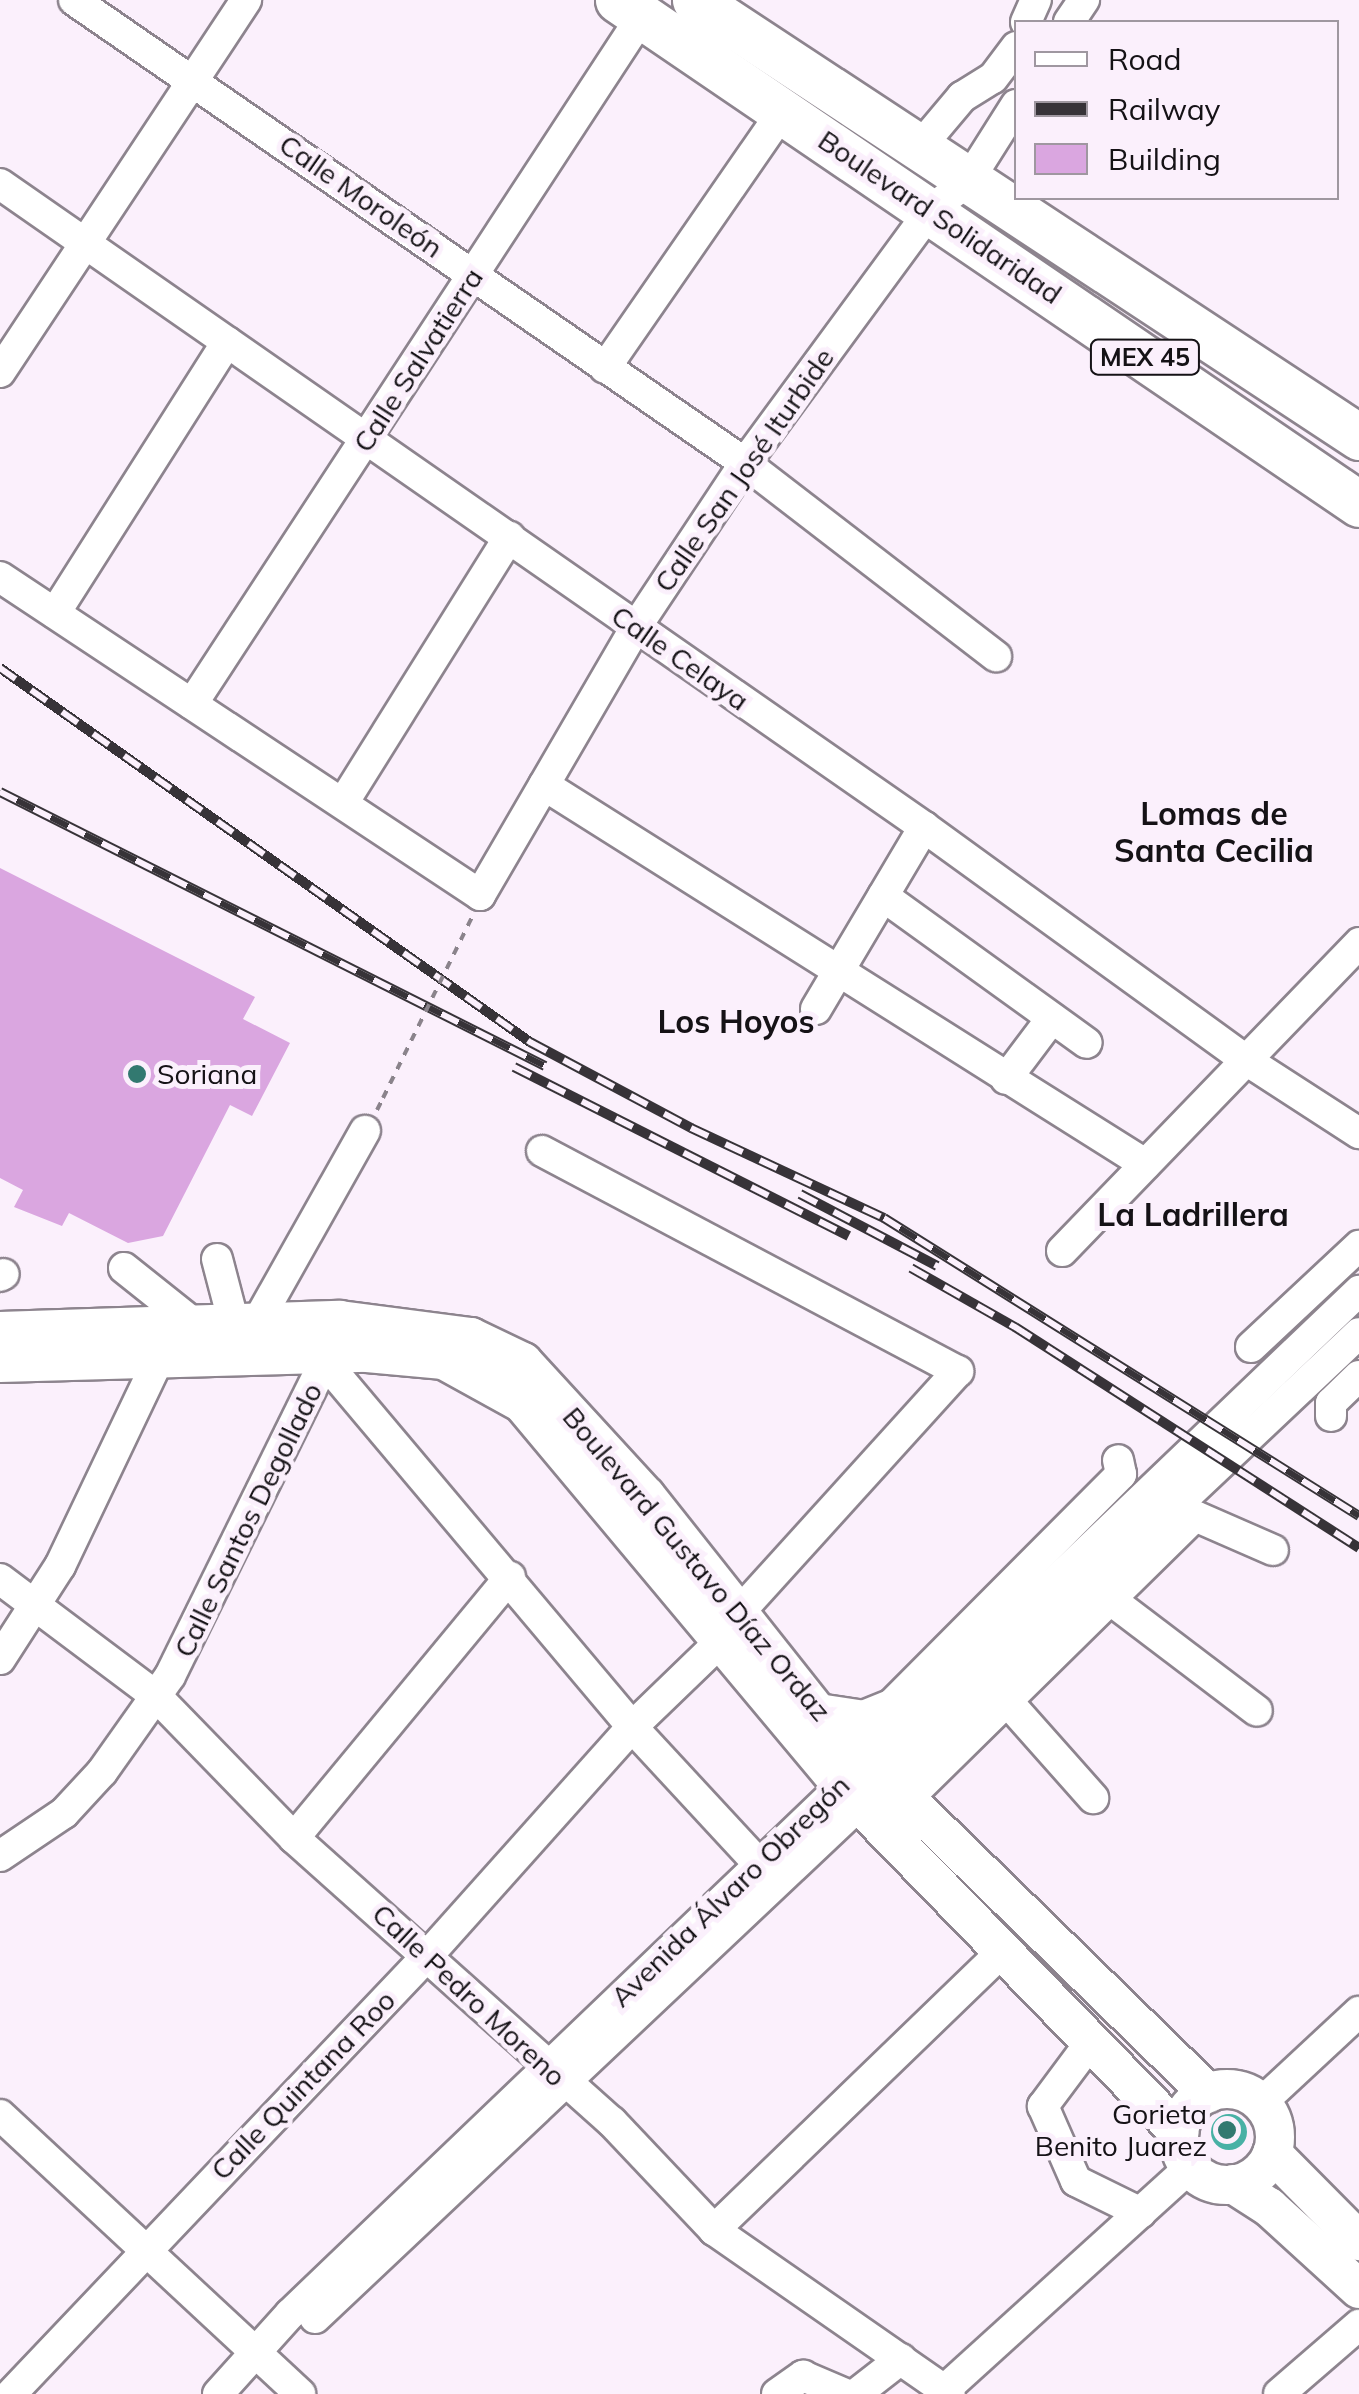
<!DOCTYPE html>
<meta charset="utf-8">
<style>
body{margin:0}
#map{position:relative;width:1359px;height:2394px;overflow:hidden;background:#fbf0fc;font-family:Mulish,sans-serif}
div>[style]{position:absolute}
[style*='--x']{left:calc(var(--x)*1px);top:calc(var(--y)*1px);width:calc(var(--w)*1px);rotate:calc(var(--a)*1deg)}
.water>*{inset:0;background:#48b1a5}
.round{border-radius:50%}
.building>*{inset:0;background:#daa6e0}
.path>*{height:4px;margin-top:-2px;transform-origin:0;background:repeating-linear-gradient(90deg,#8a838b 0 8px,transparent 0 16px)}
.roads{filter:drop-shadow(2px 0 #8d848e) drop-shadow(-2px 0 #8d848e) drop-shadow(0 2px #8d848e) drop-shadow(0 -2px #8d848e)}
.minor>*{height:30px;margin:-15px;padding:0 15px;transform-origin:15px;border-radius:15px;background:#fff}
.major>*{height:38px;margin:-19px;padding:0 19px;transform-origin:19px;border-radius:19px;background:#fff}
.major>.ring{margin:-19px;padding:0;box-sizing:content-box;background:none;border:38px solid #fff;border-radius:50%}
.highway>*{height:45px;margin:-22.5px;padding:0 22.5px;transform-origin:22.5px;border-radius:22.5px;background:#fff}
.rail>*{height:10px;margin-top:-5px;transform-origin:0;background:repeating-linear-gradient(90deg,#fbf0fc 0 19px,#373338 0 38px);box-sizing:border-box;border-block:2px solid #373338}
.path-bridge>*{height:4px;margin-top:-2px;transform-origin:0;background:repeating-linear-gradient(90deg,#8a838b 0 8px,transparent 0 16px)}
.dots>*{width:28px;height:28px;translate:-50% -50%;box-sizing:border-box;border:5px solid #fbf0fc;border-radius:50%}
span{translate:-50% -50%;white-space:nowrap;text-align:center;line-height:1.15;-webkit-text-stroke:10px #fbf0fc;paint-order:stroke}
.shield-label span{padding:2px 8px;background:#fbf0fc;border:2px solid;border-radius:8px;-webkit-text-stroke-width:0}
.shield-label{font-size:25px;color:#151216;font-weight:700}
.street-label{font-size:28px;color:#151216}
.poi-label{font-size:28px;color:#151216}
.left{translate:0 -50%;text-align:left}
.right{translate:-100% -50%;text-align:right}
.quarter-label{font-size:32px;color:#151216;font-weight:700}
.legend{position:absolute;left:1014px;top:20px;width:325px;height:180px;box-sizing:border-box;background:#fbf0fc;border:2px solid #9f97a0;margin:0;padding:12px 18px;list-style:none;font-size:30px;color:#151216}
.legend li{display:flex;align-items:center;gap:20px;height:50px}
.legend b{width:50px;border:2px solid #9f97a0}
</style>
<div id="map">
<div class="water">
<div class="round" style="left:1211px;top:2114px;width:36px;height:36px"></div>
</div>
<div class="building">
<div style="clip-path:polygon(0 868px,255px 997px,243px 1019px,290px 1043px,252px 1116px,230px 1105px,163px 1236px,128px 1243px,69px 1213px,62px 1226px,14px 1207px,23px 1190px,0 1178px)"></div>
</div>
<div class="path">
<div style="--x:377;--y:1110;--w:13;--a:-63"></div>
</div>
<div class="roads">
<div class="minor">
<div style="--x:74;--y:0;--w:815;--a:34.61"></div>
<div style="--x:745;--y:463;--w:317;--a:37.6"></div>
<div style="--x:1026;--y:22;--w:24;--a:-66"></div>
<div style="--x:1069;--y:22;--w:27;--a:-56"></div>
<div style="--x:919;--y:148;--w:67;--a:-49.9"></div>
<div style="--x:962;--y:97;--w:36;--a:-32"></div>
<div style="--x:993;--y:78;--w:39;--a:-53"></div>
<div style="--x:0;--y:184;--w:1126;--a:34.83"></div>
<div style="--x:924;--y:827;--w:397;--a:35.9"></div>
<div style="--x:1246;--y:1060;--w:135;--a:32.9"></div>
<div style="--x:605;--y:368;--w:311;--a:-55.3"></div>
<div style="--x:0;--y:372;--w:446;--a:-56.5"></div>
<div style="--x:0;--y:577;--w:576;--a:33.52"></div>
<div style="--x:480;--y:895;--w:310;--a:-59.8"></div>
<div style="--x:636;--y:627;--w:197;--a:-56.4"></div>
<div style="--x:745;--y:463;--w:314;--a:-53.7"></div>
<div style="--x:931;--y:210;--w:47;--a:-38.1"></div>
<div style="--x:968;--y:181;--w:90;--a:-57.7"></div>
<div style="--x:55;--y:613;--w:321;--a:-57.6"></div>
<div style="--x:192;--y:704;--w:822;--a:-56.81"></div>
<div style="--x:544;--y:785;--w:711;--a:32.24"></div>
<div style="--x:343;--y:803;--w:314;--a:-58"></div>
<div style="--x:883;--y:896;--w:251;--a:35.8"></div>
<div style="--x:816;--y:1009;--w:212;--a:-59.3"></div>
<div style="--x:1006;--y:1079;--w:76;--a:-53"></div>
<div style="--x:542;--y:1151;--w:471;--a:27.9"></div>
<div style="--x:958;--y:1371;--w:324;--a:132.2"></div>
<div style="--x:1062;--y:1251;--w:428;--a:-46"></div>
<div style="--x:217;--y:1259;--w:63;--a:75.3"></div>
<div style="--x:124;--y:1268;--w:87;--a:38.5"></div>
<div style="--x:0;--y:1276;--w:4;--a:-27"></div>
<div style="--x:259;--y:1319;--w:216;--a:-60.6"></div>
<div style="--x:1251;--y:1347;--w:148;--a:-43.1"></div>
<div style="--x:325;--y:1362;--w:477;--a:49.9"></div>
<div style="--x:632;--y:1727;--w:203;--a:47.2"></div>
<div style="--x:1331;--y:1416;--w:13;--a:-90"></div>
<div style="--x:1331;--y:1403;--w:39;--a:-44"></div>
<div style="--x:0;--y:1579;--w:195;--a:36.9"></div>
<div style="--x:156;--y:1696;--w:198;--a:45.8"></div>
<div style="--x:294;--y:1838;--w:426;--a:41.8"></div>
<div style="--x:612;--y:2122;--w:149;--a:46.6"></div>
<div style="--x:714;--y:2230;--w:287;--a:34.8"></div>
<div style="--x:1111;--y:1600;--w:183;--a:37.2"></div>
<div style="--x:0;--y:1659;--w:111;--a:-57.2"></div>
<div style="--x:60;--y:1566;--w:250;--a:-64.5"></div>
<div style="--x:1007;--y:1701;--w:130;--a:48.4"></div>
<div style="--x:891;--y:1705;--w:326;--a:-45.1"></div>
<div style="--x:1121;--y:1474;--w:14;--a:-102"></div>
<div style="--x:906;--y:1800;--w:405;--a:-44.5"></div>
<div style="--x:1195;--y:1516;--w:85;--a:23.6"></div>
<div style="--x:294;--y:1838;--w:339;--a:-50.4"></div>
<div style="--x:0;--y:1856;--w:77;--a:-33.9"></div>
<div style="--x:64;--y:1813;--w:56;--a:-47.2"></div>
<div style="--x:102;--y:1772;--w:118;--a:-54.7"></div>
<div style="--x:170;--y:1676;--w:360;--a:-63.8"></div>
<div style="--x:1090;--y:2043;--w:79;--a:126.7"></div>
<div style="--x:1043;--y:2106;--w:82;--a:66.3"></div>
<div style="--x:1076;--y:2181;--w:72;--a:26.2"></div>
<div style="--x:1261;--y:2103;--w:134;--a:-42.9"></div>
<div style="--x:0;--y:2115;--w:410;--a:42.9"></div>
<div style="--x:714;--y:2230;--w:399;--a:-44"></div>
<div style="--x:315;--y:2318;--w:1435;--a:-43.33"></div>
<div style="--x:11;--y:2394;--w:607;--a:-46.47"></div>
<div style="--x:429;--y:1954;--w:305;--a:-48.2"></div>
<div style="--x:632;--y:1727;--w:120;--a:-44"></div>
<div style="--x:218;--y:2394;--w:108;--a:-48"></div>
<div style="--x:290;--y:2314;--w:1480;--a:-43.74"></div>
<div style="--x:777;--y:2394;--w:32;--a:-35"></div>
<div style="--x:803;--y:2376;--w:46;--a:23.2"></div>
<div style="--x:856;--y:2394;--w:57;--a:-37.9"></div>
<div style="--x:940;--y:2394;--w:338;--a:-42.2"></div>
<div style="--x:1279;--y:2394;--w:106;--a:-40.8"></div>
</div>
<div class="major">
<div style="--x:0;--y:1331;--w:340;--a:-1.9"></div>
<div style="--x:340;--y:1320;--w:132;--a:7.4"></div>
<div style="--x:471;--y:1337;--w:58;--a:25.7"></div>
<div style="--x:523;--y:1362;--w:182;--a:47.5"></div>
<div style="--x:646;--y:1496;--w:277;--a:51.6"></div>
<div style="--x:818;--y:1713;--w:545;--a:44.26"></div>
<div style="--x:0;--y:1363;--w:367;--a:-1.6"></div>
<div style="--x:367;--y:1353;--w:77;--a:5.2"></div>
<div style="--x:444;--y:1360;--w:89;--a:28.9"></div>
<div style="--x:522;--y:1403;--w:498;--a:50.1"></div>
<div style="--x:841;--y:1785;--w:485;--a:45.8"></div>
<div style="--x:818;--y:1713;--w:47;--a:8.7"></div>
<div style="--x:864;--y:1720;--w:80;--a:-22.1"></div>
<div class="ring" style="left:1179px;top:2089px;width:58px;height:58px"></div>
<div style="--x:1272;--y:2153;--w:124;--a:45.3"></div>
<div style="--x:1233;--y:2184;--w:43;--a:32.6"></div>
<div style="--x:1269;--y:2207;--w:122;--a:42.3"></div>
</div>
<div class="highway">
<div style="--x:618;--y:0;--w:896;--a:34.22"></div>
<div style="--x:695;--y:0;--w:795;--a:33.35"></div>
</div>
</div>
<div class="rail">
<div style="--x:0;--y:668;--w:649;--a:35.21"></div>
<div style="--x:530;--y:1042;--w:183;--a:28.1"></div>
<div style="--x:691;--y:1128;--w:213;--a:25"></div>
<div style="--x:884;--y:1218;--w:561;--a:32.1"></div>
<div style="--x:0;--y:792;--w:610;--a:26.69"></div>
<div style="--x:514;--y:1067;--w:375;--a:26.8"></div>
<div style="--x:800;--y:1194;--w:155;--a:27.7"></div>
<div style="--x:911;--y:1268;--w:120;--a:29.6"></div>
<div style="--x:1015;--y:1327;--w:409;--a:32.7"></div>
</div>
<div class="path-bridge">
<div style="--x:383;--y:1098;--w:208;--a:-63.8"></div>
</div>
<div class="dots">
<div style="left:137px;top:1074px;background:#327970"></div>
<div style="left:1227px;top:2130px;background:#327970"></div>
</div>
<div class="shield-label">
<span style="left:1145px;top:357px">MEX 45</span>
</div>
<div class="street-label">
<span style="left:361px;top:196px;rotate:35deg">Calle Moroleón</span>
<span style="left:940px;top:217px;rotate:34deg">Boulevard Solidaridad</span>
<span style="left:418px;top:360px;rotate:-57deg">Calle Salvatierra</span>
<span style="left:744px;top:470px;rotate:-55deg">Calle San José Iturbide</span>
<span style="left:680px;top:658px;rotate:35deg">Calle Celaya</span>
<span style="left:248px;top:1520px;rotate:-64deg">Calle Santos Degollado</span>
<span style="left:697px;top:1564px;rotate:50deg">Boulevard Gustavo Díaz Ordaz</span>
<span style="left:730px;top:1891px;rotate:-44deg">Avenida Álvaro Obregón</span>
<span style="left:469px;top:1995px;rotate:43deg">Calle Pedro Moreno</span>
<span style="left:303px;top:2085px;rotate:-46deg">Calle Quintana Roo</span>
</div>
<div class="poi-label">
<span class="left" style="left:157px;top:1074px">Soriana</span>
<span class="right" style="left:1207px;top:2130px">Gorieta<br>Benito Juarez</span>
</div>
<div class="quarter-label">
<span style="left:1214px;top:832px">Lomas de<br>Santa Cecilia</span>
<span style="left:736px;top:1021px">Los Hoyos</span>
<span style="left:1193px;top:1214px">La Ladrillera</span>
</div>
<ul class="legend">
<li><b style="height:12px;background:#fff"></b>Road</li>
<li><b style="height:12px;background:#373338"></b>Railway</li>
<li><b style="height:28px;background:#daa6e0"></b>Building</li>
</ul>
</div>
